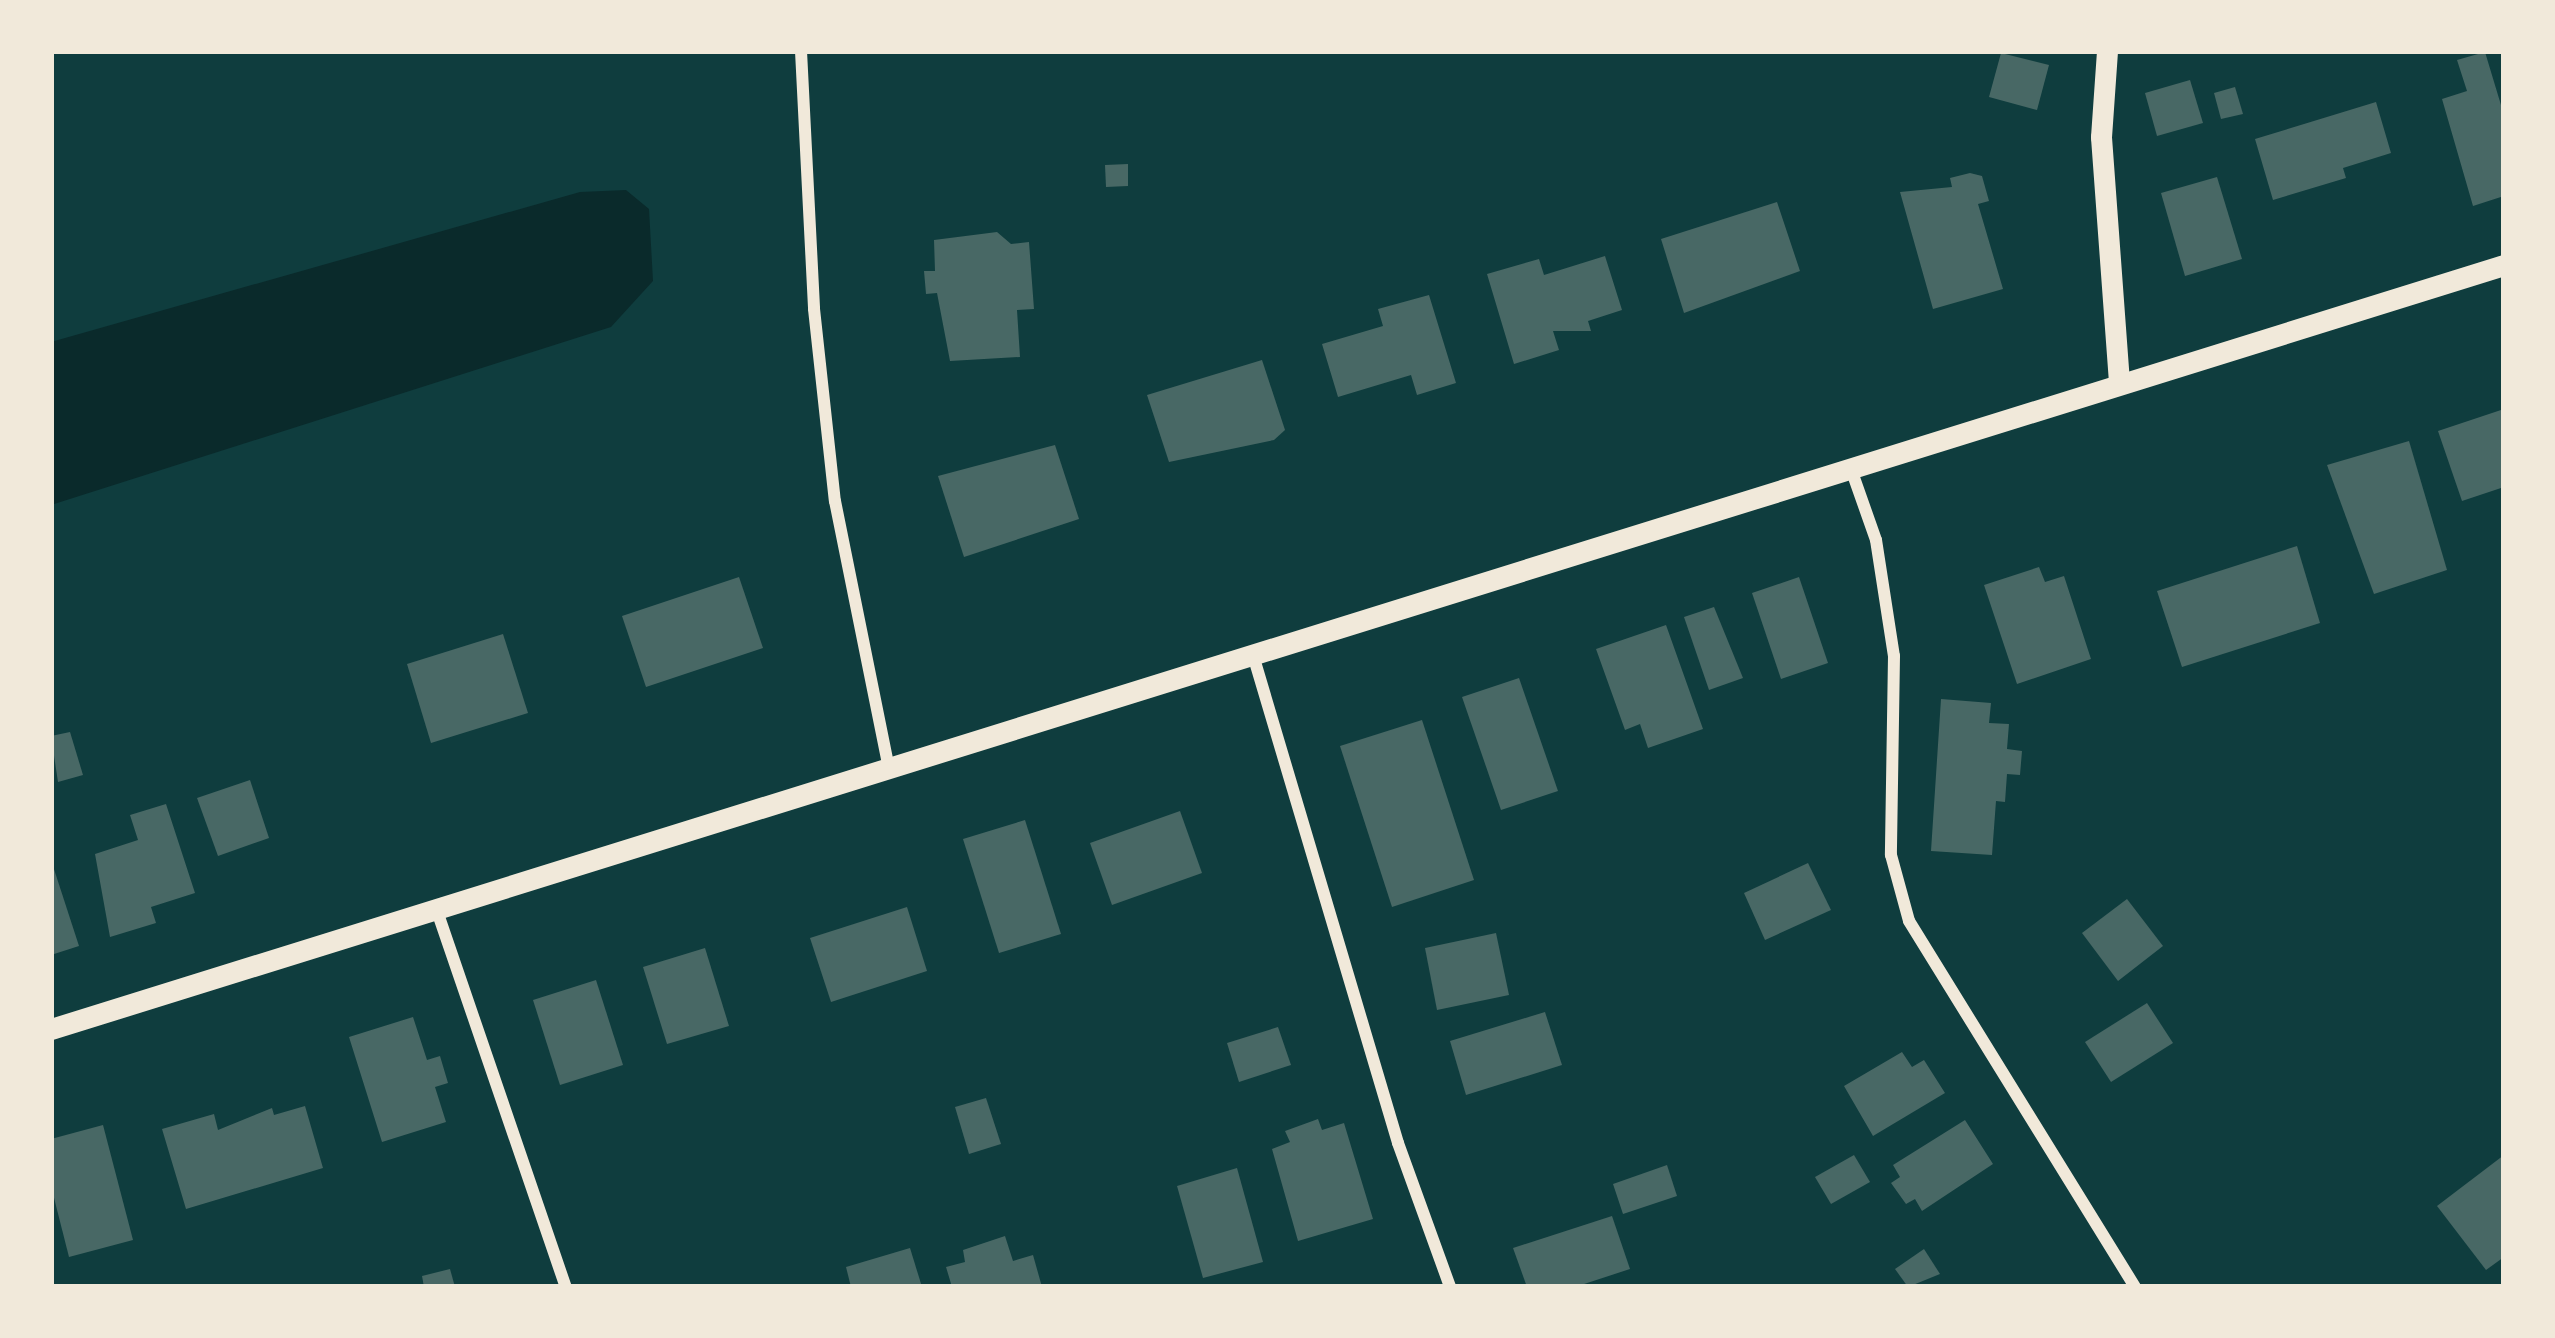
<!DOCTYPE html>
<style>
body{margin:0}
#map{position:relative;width:2555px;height:1338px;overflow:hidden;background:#0f3d3e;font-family:"Exo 2",sans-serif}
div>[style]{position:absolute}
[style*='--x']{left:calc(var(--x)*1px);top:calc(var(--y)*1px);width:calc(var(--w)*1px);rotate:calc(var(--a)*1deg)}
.water>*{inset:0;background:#0a2a2b}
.building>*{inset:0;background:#486865}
.minor>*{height:12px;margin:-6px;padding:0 6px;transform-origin:6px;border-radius:6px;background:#f1e9da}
.tertiary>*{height:21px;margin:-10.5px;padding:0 10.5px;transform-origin:10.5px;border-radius:10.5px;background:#f1e9da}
span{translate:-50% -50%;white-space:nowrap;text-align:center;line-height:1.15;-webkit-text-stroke:10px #f1e9da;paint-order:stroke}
.frame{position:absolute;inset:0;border:54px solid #f1e9da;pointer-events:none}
</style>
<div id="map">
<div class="water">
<div style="clip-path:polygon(626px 190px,649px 209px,653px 281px,611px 327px,51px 505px,51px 342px,580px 192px)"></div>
</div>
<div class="building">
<div style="clip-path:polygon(2485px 52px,2504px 115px,2504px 196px,2473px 206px,2442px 99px,2467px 91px,2457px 60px)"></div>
<div style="clip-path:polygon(2001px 53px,2049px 65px,2037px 110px,1989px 97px)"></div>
<div style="clip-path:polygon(2190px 80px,2203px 123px,2157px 136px,2145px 93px)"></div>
<div style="clip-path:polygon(2235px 87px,2243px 114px,2221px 119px,2214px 93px)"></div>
<div style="clip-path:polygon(2376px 102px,2391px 153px,2343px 168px,2346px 178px,2273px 200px,2255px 139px)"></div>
<div style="clip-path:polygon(1128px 164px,1128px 186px,1106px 187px,1105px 165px)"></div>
<div style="clip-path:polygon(1970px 173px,1982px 176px,1989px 201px,1978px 204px,2003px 289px,1933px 309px,1900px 192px,1952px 187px,1950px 178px)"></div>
<div style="clip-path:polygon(2217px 177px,2242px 259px,2185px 276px,2161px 193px)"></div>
<div style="clip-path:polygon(1777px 202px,1800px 271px,1684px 313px,1661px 239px)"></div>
<div style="clip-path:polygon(997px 232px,1011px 244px,1029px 242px,1034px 309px,1017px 310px,1020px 357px,950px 361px,937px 293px,926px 294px,924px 271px,935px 271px,934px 240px)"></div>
<div style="clip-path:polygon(1605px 256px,1622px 310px,1588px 321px,1591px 331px,1553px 331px,1559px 350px,1514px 364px,1487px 274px,1539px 259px,1544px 275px)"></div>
<div style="clip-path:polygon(1429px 295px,1456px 383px,1417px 395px,1411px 375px,1338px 397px,1322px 344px,1383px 326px,1378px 309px)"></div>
<div style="clip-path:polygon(1262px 360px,1285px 430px,1274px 440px,1169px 462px,1147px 395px)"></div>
<div style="clip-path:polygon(2504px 409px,2504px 487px,2462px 501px,2438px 431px)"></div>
<div style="clip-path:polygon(2409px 441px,2447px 570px,2374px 594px,2327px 465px)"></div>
<div style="clip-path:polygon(1055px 445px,1079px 519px,964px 557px,938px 476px)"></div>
<div style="clip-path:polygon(2297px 546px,2320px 623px,2182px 667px,2157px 591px)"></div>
<div style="clip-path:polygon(2039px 567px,2045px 582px,2064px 576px,2091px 659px,2017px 684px,1984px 585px)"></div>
<div style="clip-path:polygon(739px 577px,763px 648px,646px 687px,622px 616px)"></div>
<div style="clip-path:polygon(1799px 577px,1828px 663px,1781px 679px,1752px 593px)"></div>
<div style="clip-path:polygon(1714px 607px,1743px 678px,1709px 690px,1684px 617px)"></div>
<div style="clip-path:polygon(1666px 625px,1703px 729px,1648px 748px,1640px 724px,1625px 730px,1596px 649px)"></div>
<div style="clip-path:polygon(503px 634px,528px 713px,431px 743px,407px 664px)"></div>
<div style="clip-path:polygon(1519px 678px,1558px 791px,1501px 810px,1462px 697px)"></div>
<div style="clip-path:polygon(1941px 699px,1991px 703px,1989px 723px,2009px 724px,2007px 749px,2022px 751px,2020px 775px,2007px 774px,2005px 802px,1996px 801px,1992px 855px,1931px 851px)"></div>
<div style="clip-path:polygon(1422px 720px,1474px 880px,1392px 907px,1340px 746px)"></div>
<div style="clip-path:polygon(70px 732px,83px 775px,58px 782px,51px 736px)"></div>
<div style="clip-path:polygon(250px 780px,269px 838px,218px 856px,197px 798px)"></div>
<div style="clip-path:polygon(166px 804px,195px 893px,151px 907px,156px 923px,110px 937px,95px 854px,138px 840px,130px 815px)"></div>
<div style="clip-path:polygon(1180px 811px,1202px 873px,1112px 905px,1090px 843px)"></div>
<div style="clip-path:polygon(1025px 820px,1061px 934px,999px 953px,963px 839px)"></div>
<div style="clip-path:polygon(52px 863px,79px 946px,51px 955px,51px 864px)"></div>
<div style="clip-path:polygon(1808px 863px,1831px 910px,1765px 940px,1744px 893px)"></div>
<div style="clip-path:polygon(2127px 899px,2163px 946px,2118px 981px,2082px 933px)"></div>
<div style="clip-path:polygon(907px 907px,927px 971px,831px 1002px,810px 938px)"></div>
<div style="clip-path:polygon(1496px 933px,1509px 995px,1437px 1010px,1425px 948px)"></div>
<div style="clip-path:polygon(705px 948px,729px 1026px,667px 1044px,643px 967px)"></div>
<div style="clip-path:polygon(596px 980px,623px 1065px,560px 1085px,533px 1000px)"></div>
<div style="clip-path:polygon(2147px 1003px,2173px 1043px,2111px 1082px,2085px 1042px)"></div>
<div style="clip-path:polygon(1545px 1012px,1562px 1065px,1466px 1095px,1450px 1041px)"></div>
<div style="clip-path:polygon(413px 1017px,427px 1060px,440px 1056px,448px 1083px,435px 1087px,446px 1122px,382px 1142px,349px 1037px)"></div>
<div style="clip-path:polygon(1278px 1027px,1291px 1065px,1239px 1082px,1227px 1043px)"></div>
<div style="clip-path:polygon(1902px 1052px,1912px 1067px,1924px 1060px,1945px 1093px,1873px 1136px,1844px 1086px)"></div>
<div style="clip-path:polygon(986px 1098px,1001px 1144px,969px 1154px,955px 1107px)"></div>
<div style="clip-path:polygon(305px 1106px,323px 1168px,186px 1209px,162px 1129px,214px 1114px,218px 1130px,272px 1108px,274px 1115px)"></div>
<div style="clip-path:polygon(1318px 1119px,1322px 1130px,1344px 1123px,1373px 1219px,1298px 1241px,1272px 1149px,1290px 1142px,1285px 1131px)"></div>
<div style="clip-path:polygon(1965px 1120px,1993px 1164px,1922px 1211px,1915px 1199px,1906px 1204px,1891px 1183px,1900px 1177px,1893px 1165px)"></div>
<div style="clip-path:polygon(103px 1125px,133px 1240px,69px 1257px,51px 1186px,51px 1139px)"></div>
<div style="clip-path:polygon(1854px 1155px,1870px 1182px,1831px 1204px,1815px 1177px)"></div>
<div style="clip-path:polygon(2504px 1155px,2504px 1257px,2486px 1270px,2437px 1206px)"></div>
<div style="clip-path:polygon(1667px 1165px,1677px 1196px,1623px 1214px,1613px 1184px)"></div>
<div style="clip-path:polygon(1237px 1168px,1263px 1262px,1203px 1278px,1177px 1186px)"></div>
<div style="clip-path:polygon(1612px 1216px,1630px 1269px,1575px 1287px,1527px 1287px,1513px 1248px)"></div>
<div style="clip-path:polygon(1005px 1236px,1013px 1261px,1033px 1255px,1042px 1287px,952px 1287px,946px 1267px,965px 1262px,963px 1250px)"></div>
<div style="clip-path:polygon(910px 1248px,922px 1287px,851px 1287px,846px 1267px)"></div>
<div style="clip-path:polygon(1924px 1249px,1940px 1274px,1908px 1287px,1895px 1269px)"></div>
<div style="clip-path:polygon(450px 1269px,455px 1287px,424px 1287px,422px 1276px)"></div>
</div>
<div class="minor">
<div style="--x:801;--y:51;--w:258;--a:87.1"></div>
<div style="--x:814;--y:309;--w:193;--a:83.8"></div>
<div style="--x:835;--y:501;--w:272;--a:78.6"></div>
<div style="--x:1851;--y:469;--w:75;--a:70.6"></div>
<div style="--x:1876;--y:540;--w:117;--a:81.2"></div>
<div style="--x:1894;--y:656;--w:199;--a:90.9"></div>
<div style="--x:1891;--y:855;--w:68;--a:74.7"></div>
<div style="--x:1909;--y:921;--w:430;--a:58.3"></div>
<div style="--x:1253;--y:655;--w:509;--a:73.45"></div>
<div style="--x:1398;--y:1143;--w:153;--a:70.1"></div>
<div style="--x:436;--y:908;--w:401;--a:71.1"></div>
</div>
<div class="tertiary">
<div style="--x:2107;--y:51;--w:86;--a:94"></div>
<div style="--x:2101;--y:137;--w:247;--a:85.8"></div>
<div style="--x:51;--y:1029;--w:2569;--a:-17.3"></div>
</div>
<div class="frame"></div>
</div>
